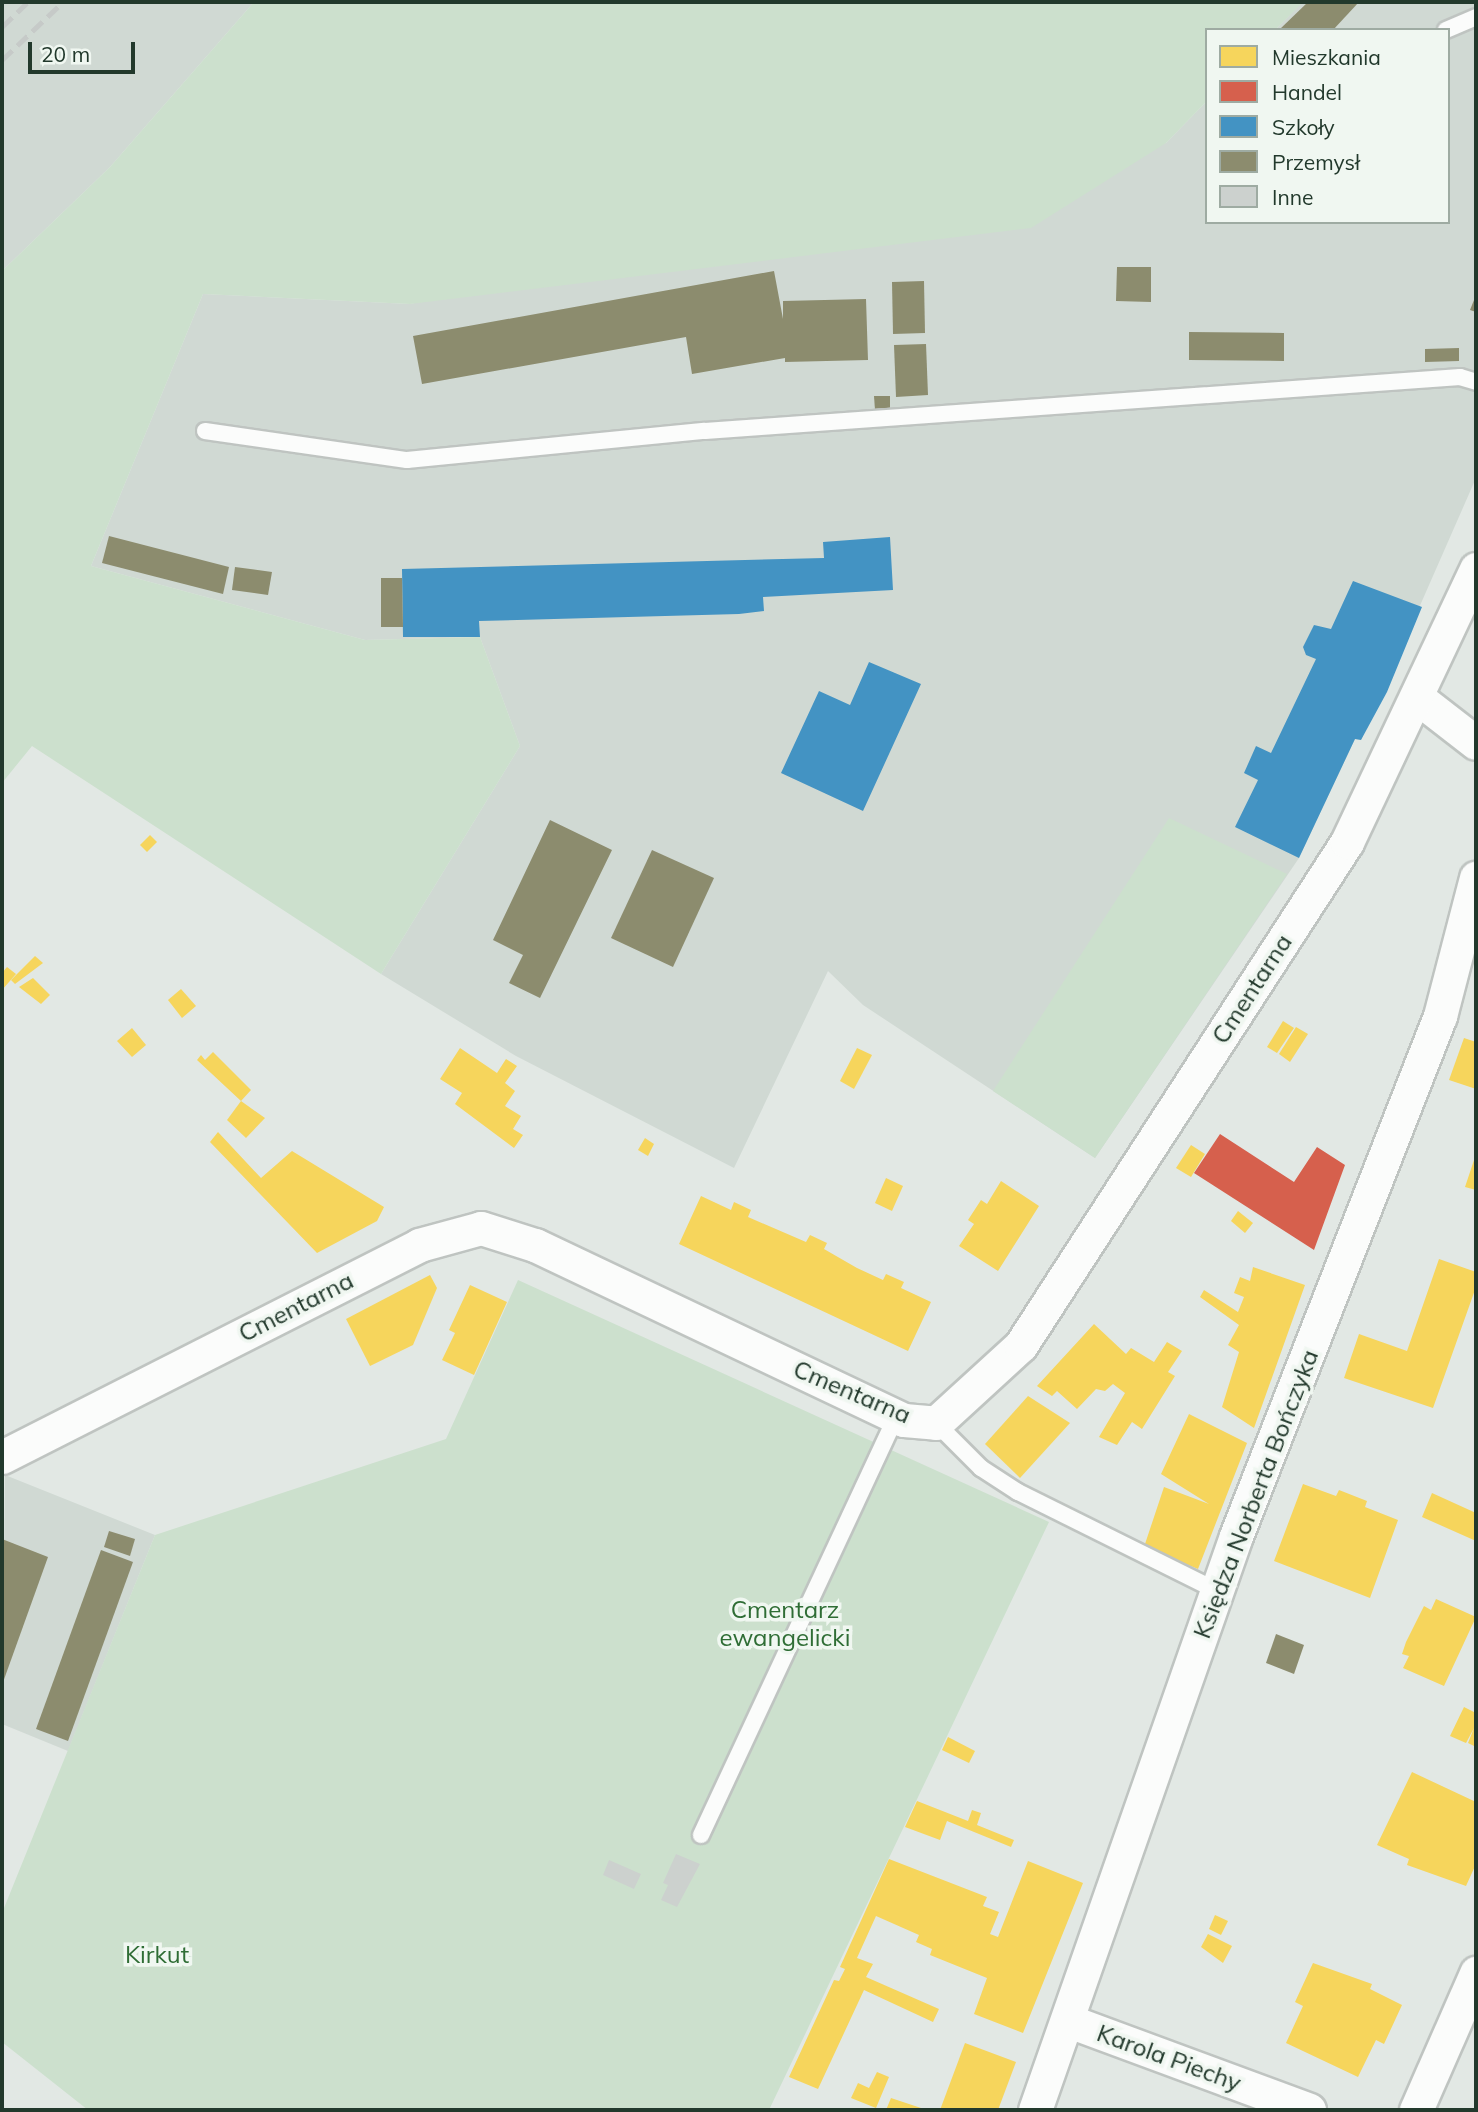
<!DOCTYPE html>
<meta charset="utf-8">
<style>
body{margin:0}
#map{position:relative;width:1478px;height:2112px;overflow:hidden;background:#e2e8e4;font-family:Mulish,sans-serif}
div>[style]{position:absolute}
[style*='--x']{left:calc(var(--x)*1px);top:calc(var(--y)*1px);width:calc(var(--w)*1px);rotate:calc(var(--a)*1deg)}
.built>*{inset:0;background:#d0d9d3}
.green>*{inset:0;background:#cce0cd}
.homes>*{inset:0;background:#f6d55c}
.shops>*{inset:0;background:#d6604d}
.schools>*{inset:0;background:#4393c3}
.industry>*{inset:0;background:#8c8c6e}
.building>*{inset:0;background:#ccd1ce}
.roads{filter:drop-shadow(2px 0 #bfc4c1) drop-shadow(-2px 0 #bfc4c1) drop-shadow(0 2px #bfc4c1) drop-shadow(0 -2px #bfc4c1)}
.lane>*{height:16px;margin:-8px;padding:0 8px;transform-origin:8px;border-radius:8px;background:#fbfcfb}
.street>*{height:33px;margin:-16.5px;padding:0 16.5px;transform-origin:16.5px;border-radius:16.5px;background:#fbfcfb}
.rail>*{height:5px;margin-top:-2.5px;transform-origin:0;background:repeating-linear-gradient(90deg,#c6cac8 0 14px,transparent 0 21px)}
span{translate:-50% -50%;white-space:nowrap;text-align:center;line-height:1.15;-webkit-text-stroke:7px #f0f7f1;paint-order:stroke}
.street-label{font-size:24px;color:#22392c}
.park-label{font-size:24px;color:#2f6d35}
.frame{position:absolute;inset:0;border:4px solid #22392c;pointer-events:none}
.legend{position:absolute;left:1205px;top:28px;width:245px;height:196px;box-sizing:border-box;background:#f0f7f1;border:2px solid #9eaba2;margin:0;padding:9px 12px;list-style:none;font-size:21px;color:#22392c}
.legend li{display:flex;align-items:center;gap:14px;height:35px}
.legend b{width:35px;border:2px solid #9eaba2}
.scale{position:absolute;left:28px;top:42px;width:107px;height:32px;box-sizing:border-box;border:4px solid #22392c;border-top:0;padding-left:9px;font-size:21px;line-height:24px;white-space:nowrap;color:#22392c;-webkit-text-stroke:5px #f0f7f1;paint-order:stroke}
</style>
<div id="map">
<div class="built">
<div style="clip-path:polygon(2px 2px,254px 2px,110px 167px,2px 271px)"></div>
<div style="clip-path:polygon(1302px 2px,1476px 2px,1476px 478px,1361px 740px,1355px 739px,1299px 858px,1095px 1158px,863px 1005px,828px 971px,734px 1168px,516px 1056px,381px 974px,520px 746px,480px 637px,365px 640px,91px 566px,203px 294px,410px 304px,1166px 143px,1207px 101px,1207px 222px,1448px 222px,1448px 30px,1275px 30px)"></div>
<div style="clip-path:polygon(5px 1475px,155px 1535px,68px 1751px,2px 1724px)"></div>
</div>
<div class="green">
<div style="clip-path:polygon(254px 2px,1301px 2px,1302px 3px,1275px 30px,1207px 30px,1207px 101px,1166px 143px,1031px 228px,410px 304px,203px 294px,91px 566px,365px 640px,480px 637px,520px 746px,381px 974px,32px 746px,2px 783px,2px 271px,110px 167px)"></div>
<div style="clip-path:polygon(1169px 818px,1287px 874px,1095px 1158px,993px 1091px)"></div>
<div style="clip-path:polygon(518px 1280px,1049px 1522px,769px 2110px,88px 2110px,2px 2042px,2px 1913px,155px 1535px,446px 1439px)"></div>
</div>
<div class="homes">
<div style="clip-path:polygon(150px 835px,157px 842px,147px 852px,140px 845px)"></div>
<div style="clip-path:polygon(35px 956px,43px 963px,15px 984px,11px 980px)"></div>
<div style="clip-path:polygon(7px 967px,16px 974px,2px 990px,2px 973px)"></div>
<div style="clip-path:polygon(33px 978px,50px 995px,41px 1004px,19px 987px)"></div>
<div style="clip-path:polygon(181px 989px,196px 1006px,182px 1018px,168px 1000px)"></div>
<div style="clip-path:polygon(1283px 1021px,1294px 1028px,1277px 1053px,1267px 1047px)"></div>
<div style="clip-path:polygon(1296px 1027px,1308px 1034px,1290px 1062px,1279px 1054px)"></div>
<div style="clip-path:polygon(132px 1028px,146px 1045px,132px 1057px,117px 1041px)"></div>
<div style="clip-path:polygon(1464px 1038px,1476px 1042px,1476px 1089px,1449px 1080px)"></div>
<div style="clip-path:polygon(460px 1048px,497px 1073px,506px 1059px,517px 1066px,505px 1083px,515px 1091px,505px 1106px,521px 1116px,513px 1129px,523px 1135px,514px 1148px,455px 1104px,462px 1093px,440px 1079px)"></div>
<div style="clip-path:polygon(857px 1048px,872px 1055px,854px 1089px,840px 1081px)"></div>
<div style="clip-path:polygon(213px 1052px,251px 1090px,241px 1101px,197px 1060px,201px 1055px,205px 1060px)"></div>
<div style="clip-path:polygon(241px 1101px,265px 1118px,246px 1138px,227px 1120px)"></div>
<div style="clip-path:polygon(218px 1132px,261px 1178px,292px 1151px,384px 1207px,377px 1221px,317px 1253px,210px 1142px)"></div>
<div style="clip-path:polygon(645px 1138px,654px 1144px,648px 1156px,638px 1150px)"></div>
<div style="clip-path:polygon(1191px 1145px,1205px 1154px,1191px 1177px,1176px 1168px)"></div>
<div style="clip-path:polygon(1476px 1154px,1476px 1190px,1465px 1187px)"></div>
<div style="clip-path:polygon(886px 1178px,903px 1186px,892px 1211px,875px 1203px)"></div>
<div style="clip-path:polygon(1001px 1181px,1039px 1206px,998px 1271px,959px 1246px,974px 1224px,968px 1220px,981px 1200px,987px 1204px)"></div>
<div style="clip-path:polygon(701px 1196px,731px 1210px,734px 1202px,751px 1210px,748px 1217px,806px 1242px,810px 1235px,827px 1243px,824px 1249px,857px 1268px,883px 1280px,886px 1274px,904px 1282px,901px 1288px,931px 1302px,908px 1351px,679px 1244px)"></div>
<div style="clip-path:polygon(1238px 1211px,1253px 1223px,1245px 1233px,1231px 1221px)"></div>
<div style="clip-path:polygon(1439px 1259px,1476px 1272px,1476px 1287px,1433px 1408px,1344px 1378px,1359px 1334px,1407px 1351px)"></div>
<div style="clip-path:polygon(1253px 1267px,1305px 1285px,1254px 1428px,1222px 1407px,1239px 1352px,1228px 1345px,1239px 1325px,1200px 1297px,1204px 1290px,1238px 1312px,1244px 1297px,1234px 1293px,1240px 1277px,1250px 1281px)"></div>
<div style="clip-path:polygon(430px 1275px,437px 1288px,413px 1345px,370px 1366px,346px 1319px)"></div>
<div style="clip-path:polygon(470px 1285px,507px 1302px,474px 1375px,442px 1360px,455px 1333px,449px 1330px)"></div>
<div style="clip-path:polygon(1094px 1324px,1126px 1354px,1131px 1348px,1154px 1362px,1167px 1342px,1182px 1351px,1168px 1372px,1175px 1376px,1142px 1429px,1132px 1422px,1117px 1445px,1099px 1437px,1125px 1393px,1113px 1384px,1105px 1391px,1096px 1389px,1077px 1409px,1057px 1391px,1052px 1396px,1037px 1386px)"></div>
<div style="clip-path:polygon(1028px 1396px,1070px 1423px,1020px 1478px,985px 1444px)"></div>
<div style="clip-path:polygon(1189px 1414px,1247px 1443px,1198px 1569px,1144px 1547px,1164px 1487px,1209px 1504px,1161px 1474px)"></div>
<div style="clip-path:polygon(1303px 1484px,1336px 1496px,1339px 1490px,1367px 1501px,1365px 1507px,1398px 1520px,1370px 1598px,1274px 1561px)"></div>
<div style="clip-path:polygon(1432px 1493px,1476px 1513px,1476px 1541px,1422px 1517px)"></div>
<div style="clip-path:polygon(1436px 1599px,1476px 1617px,1444px 1686px,1403px 1668px,1409px 1656px,1402px 1654px,1406px 1642px,1424px 1606px,1431px 1610px)"></div>
<div style="clip-path:polygon(1464px 1707px,1476px 1713px,1476px 1747px,1468px 1743px,1474px 1728px,1466px 1743px,1450px 1736px)"></div>
<div style="clip-path:polygon(948px 1737px,975px 1751px,969px 1763px,942px 1750px)"></div>
<div style="clip-path:polygon(1412px 1772px,1476px 1802px,1476px 1864px,1466px 1886px,1407px 1865px,1409px 1859px,1377px 1845px)"></div>
<div style="clip-path:polygon(917px 1801px,968px 1821px,972px 1810px,981px 1813px,977px 1825px,1014px 1840px,1011px 1847px,947px 1821px,940px 1840px,905px 1827px)"></div>
<div style="clip-path:polygon(889px 1859px,987px 1897px,983px 1906px,999px 1912px,990px 1934px,998px 1937px,1028px 1861px,1083px 1883px,1023px 2033px,974px 2014px,987px 1978px,930px 1955px,932px 1949px,916px 1942px,919px 1935px,876px 1916px,857px 1958px,873px 1964px,866px 1977px,939px 2009px,933px 2022px,864px 1990px,818px 2089px,789px 2077px,834px 1980px,839px 1981px,845px 1969px,840px 1967px)"></div>
<div style="clip-path:polygon(1215px 1915px,1228px 1921px,1221px 1935px,1209px 1929px)"></div>
<div style="clip-path:polygon(1208px 1934px,1232px 1946px,1223px 1963px,1201px 1947px)"></div>
<div style="clip-path:polygon(1313px 1963px,1372px 1984px,1370px 1989px,1402px 2005px,1384px 2044px,1376px 2040px,1358px 2077px,1286px 2043px,1303px 2006px,1295px 2002px)"></div>
<div style="clip-path:polygon(965px 2043px,1016px 2062px,998px 2110px,940px 2110px)"></div>
<div style="clip-path:polygon(877px 2072px,889px 2077px,876px 2108px,851px 2098px,858px 2083px,869px 2088px)"></div>
<div style="clip-path:polygon(891px 2098px,927px 2110px,886px 2110px)"></div>
</div>
<div class="shops">
<div style="clip-path:polygon(1220px 1134px,1294px 1182px,1317px 1147px,1345px 1165px,1314px 1250px,1194px 1173px)"></div>
</div>
<div class="schools">
<div style="clip-path:polygon(890px 537px,893px 590px,763px 597px,764px 611px,739px 614px,479px 621px,480px 637px,403px 637px,402px 569px,824px 558px,823px 542px)"></div>
<div style="clip-path:polygon(1353px 581px,1422px 607px,1387px 692px,1361px 740px,1355px 739px,1299px 858px,1235px 827px,1258px 780px,1244px 773px,1256px 746px,1271px 753px,1316px 659px,1306px 655px,1303px 647px,1314px 625px,1331px 629px)"></div>
<div style="clip-path:polygon(869px 662px,921px 684px,863px 811px,781px 773px,819px 691px,850px 705px)"></div>
</div>
<div class="industry">
<div style="clip-path:polygon(1308px 2px,1359px 2px,1333px 30px,1279px 30px)"></div>
<div style="clip-path:polygon(1117px 267px,1151px 267px,1151px 302px,1116px 301px)"></div>
<div style="clip-path:polygon(774px 271px,783px 319px,783px 301px,866px 299px,868px 360px,785px 362px,785px 358px,692px 374px,686px 337px,422px 384px,413px 336px)"></div>
<div style="clip-path:polygon(924px 281px,925px 333px,893px 334px,892px 282px)"></div>
<div style="clip-path:polygon(1476px 295px,1476px 312px,1470px 310px)"></div>
<div style="clip-path:polygon(1189px 332px,1284px 333px,1284px 361px,1189px 360px)"></div>
<div style="clip-path:polygon(926px 344px,928px 395px,896px 397px,894px 345px)"></div>
<div style="clip-path:polygon(1459px 348px,1459px 361px,1425px 362px,1425px 349px)"></div>
<div style="clip-path:polygon(874px 396px,890px 396px,890px 410px,875px 410px)"></div>
<div style="clip-path:polygon(109px 536px,229px 567px,223px 594px,102px 563px)"></div>
<div style="clip-path:polygon(235px 567px,272px 572px,268px 595px,232px 590px)"></div>
<div style="clip-path:polygon(381px 578px,402px 578px,403px 627px,381px 627px)"></div>
<div style="clip-path:polygon(550px 820px,612px 850px,540px 998px,509px 983px,523px 955px,493px 940px)"></div>
<div style="clip-path:polygon(652px 850px,714px 878px,673px 967px,611px 938px)"></div>
<div style="clip-path:polygon(109px 1531px,135px 1539px,130px 1556px,104px 1547px)"></div>
<div style="clip-path:polygon(2px 1539px,48px 1557px,2px 1685px)"></div>
<div style="clip-path:polygon(101px 1550px,133px 1562px,68px 1741px,36px 1729px)"></div>
<div style="clip-path:polygon(1276px 1634px,1304px 1645px,1294px 1674px,1266px 1663px)"></div>
</div>
<div class="building">
<div style="clip-path:polygon(676px 1854px,700px 1864px,677px 1907px,661px 1900px,668px 1885px,663px 1883px)"></div>
<div style="clip-path:polygon(609px 1860px,641px 1874px,634px 1889px,603px 1875px)"></div>
</div>
<div class="roads">
<div class="lane">
<div style="--x:1446;--y:30;--w:33;--a:-23"></div>
<div style="--x:205;--y:431;--w:204;--a:8.2"></div>
<div style="--x:407;--y:460;--w:299;--a:-5.6"></div>
<div style="--x:705;--y:431;--w:757;--a:-4.09"></div>
<div style="--x:1460;--y:377;--w:17;--a:17"></div>
<div style="--x:936;--y:1423;--w:64;--a:45"></div>
<div style="--x:981;--y:1468;--w:44;--a:33"></div>
<div style="--x:1018;--y:1492;--w:222;--a:26.4"></div>
<div style="--x:701;--y:1835;--w:462;--a:-65"></div>
</div>
<div class="street">
<div style="--x:1418;--y:698;--w:73;--a:37.8"></div>
<div style="--x:2;--y:1457;--w:468;--a:-26.9"></div>
<div style="--x:419;--y:1245;--w:64;--a:-15.3"></div>
<div style="--x:481;--y:1228;--w:57;--a:17.5"></div>
<div style="--x:535;--y:1245;--w:408;--a:25.4"></div>
<div style="--x:904;--y:1420;--w:32;--a:5"></div>
<div style="--x:936;--y:1423;--w:115;--a:-42.5"></div>
<div style="--x:1021;--y:1345;--w:599;--a:-57.05"></div>
<div style="--x:1347;--y:842;--w:302;--a:-64.7"></div>
<div style="--x:1069;--y:2021;--w:256;--a:20.3"></div>
<div style="--x:1035;--y:2110;--w:608;--a:-70.7"></div>
<div style="--x:1236;--y:1536;--w:559;--a:-68.58"></div>
<div style="--x:1440;--y:1016;--w:143;--a:-75.4"></div>
<div style="--x:1416;--y:2110;--w:150;--a:-66.3"></div>
</div>
</div>
<div class="rail">
<div style="--x:2;--y:27;--w:36;--a:-44"></div>
<div style="--x:2;--y:60;--w:84;--a:-43.6"></div>
</div>
<div class="street-label">
<span style="left:1252px;top:989px;rotate:-57deg">Cmentarna</span>
<span style="left:296px;top:1307px;rotate:-27deg">Cmentarna</span>
<span style="left:852px;top:1392px;rotate:23deg">Cmentarna</span>
<span style="left:1256px;top:1494px;rotate:-69deg">Księdza Norberta Bończyka</span>
<span style="left:1169px;top:2058px;rotate:20deg">Karola Piechy</span>
</div>
<div class="park-label">
<span style="left:785px;top:1624px">Cmentarz<br>ewangelicki</span>
<span style="left:157px;top:1955px">Kirkut</span>
</div>
<div class="frame"></div>
<ul class="legend">
<li><b style="height:19px;background:#f6d55c"></b>Mieszkania</li>
<li><b style="height:19px;background:#d6604d"></b>Handel</li>
<li><b style="height:19px;background:#4393c3"></b>Szkoły</li>
<li><b style="height:19px;background:#8c8c6e"></b>Przemysł</li>
<li><b style="height:19px;background:#ccd1ce"></b>Inne</li>
</ul>
<div class="scale">20 m</div>
</div>
